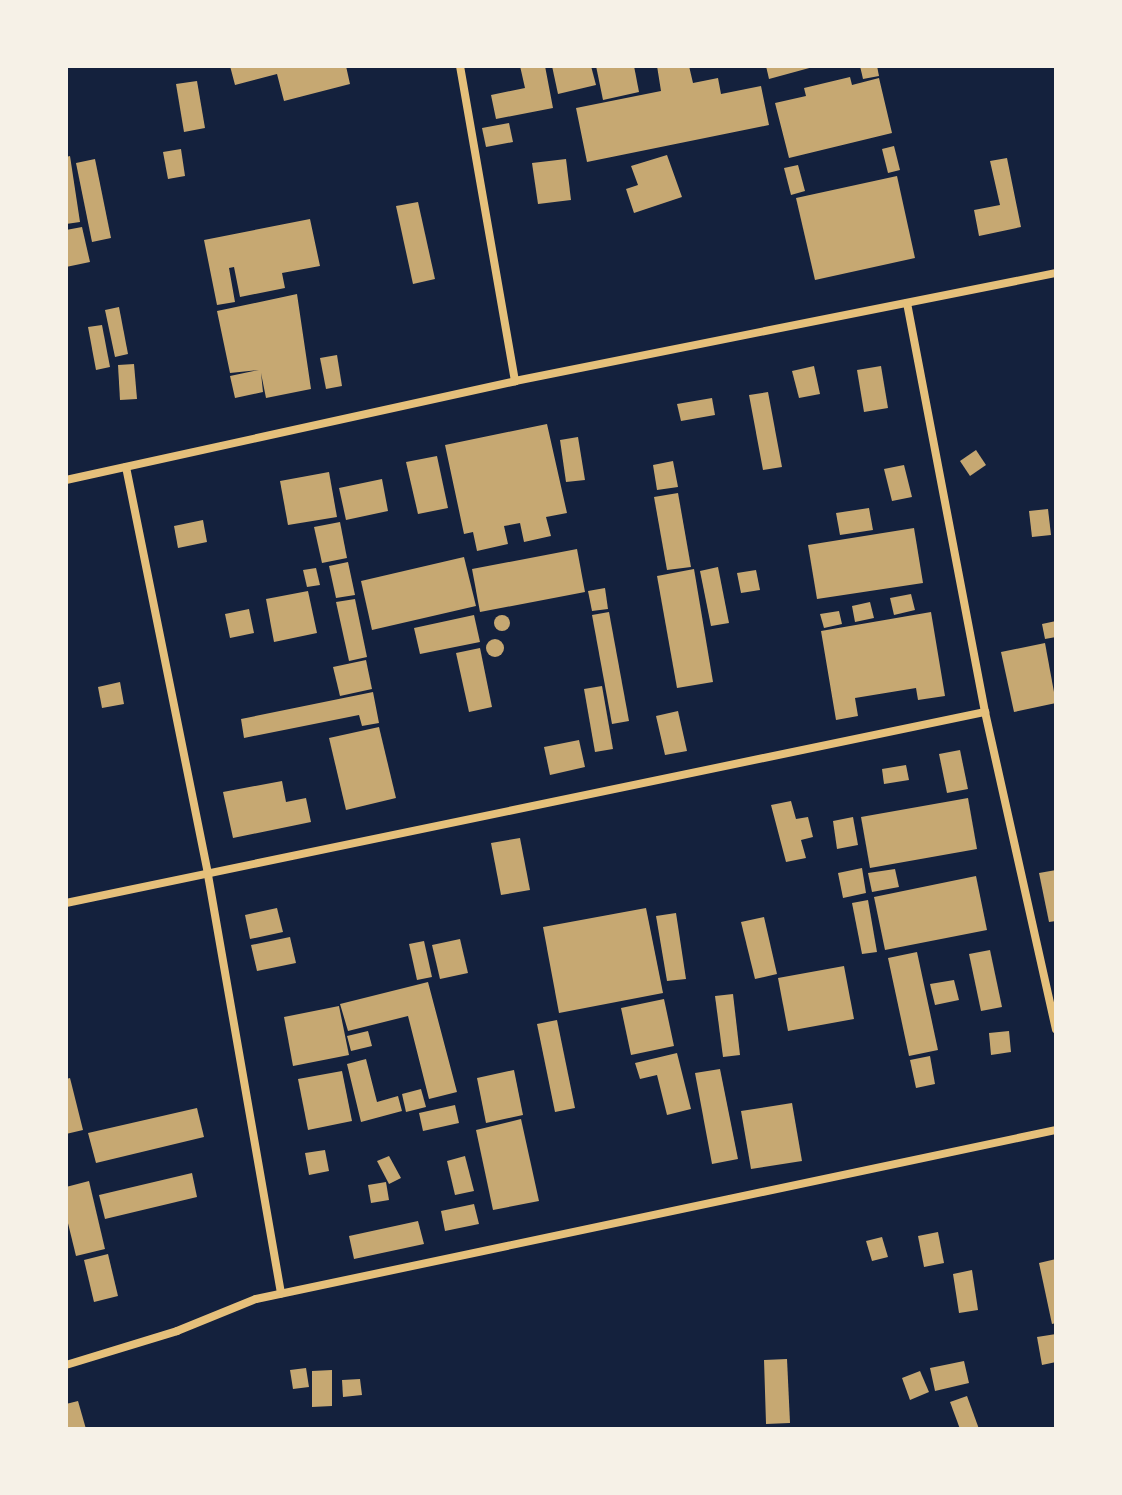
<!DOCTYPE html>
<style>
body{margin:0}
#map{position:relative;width:1122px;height:1495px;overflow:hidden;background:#14213d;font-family:Manrope,sans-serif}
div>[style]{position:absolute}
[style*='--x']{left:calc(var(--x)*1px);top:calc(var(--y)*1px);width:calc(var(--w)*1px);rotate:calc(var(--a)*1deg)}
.building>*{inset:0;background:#c6a872}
.round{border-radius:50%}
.minor>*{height:8px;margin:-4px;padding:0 4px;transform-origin:4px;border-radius:4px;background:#e5c07b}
span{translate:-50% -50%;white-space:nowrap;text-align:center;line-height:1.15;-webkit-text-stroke:6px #f6f1e7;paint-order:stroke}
.frame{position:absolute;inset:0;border:68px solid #f6f1e7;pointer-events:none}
</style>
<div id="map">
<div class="building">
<div style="clip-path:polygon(230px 66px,346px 66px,350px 84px,284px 101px,277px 74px,235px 85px)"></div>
<div style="clip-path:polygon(520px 66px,545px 66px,553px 108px,496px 119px,491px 95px,525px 88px)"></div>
<div style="clip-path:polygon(552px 66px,591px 66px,596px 85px,558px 94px)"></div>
<div style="clip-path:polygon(596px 66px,634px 66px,639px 92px,603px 100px)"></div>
<div style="clip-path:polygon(657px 66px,689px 66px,693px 83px,718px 78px,721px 94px,761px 86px,769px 125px,587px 162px,576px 108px,661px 91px)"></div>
<div style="clip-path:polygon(766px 66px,813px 66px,813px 67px,769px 79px)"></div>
<div style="clip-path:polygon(860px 66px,877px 66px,879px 76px,863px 79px)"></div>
<div style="clip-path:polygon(850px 77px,852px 85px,879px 78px,892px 133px,789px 158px,775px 103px,806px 96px,804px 88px)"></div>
<div style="clip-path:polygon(197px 81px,205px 128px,184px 132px,176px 84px)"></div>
<div style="clip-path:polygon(509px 123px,513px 142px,486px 147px,482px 128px)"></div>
<div style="clip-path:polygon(894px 146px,900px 170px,888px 173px,882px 149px)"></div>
<div style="clip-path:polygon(181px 149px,185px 176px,168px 179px,163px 152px)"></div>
<div style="clip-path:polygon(667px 155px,682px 197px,634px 213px,626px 189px,638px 185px,631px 166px)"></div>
<div style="clip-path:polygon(70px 156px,80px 222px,66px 224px,66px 157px)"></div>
<div style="clip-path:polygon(1007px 158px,1021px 227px,979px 236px,974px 210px,1000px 205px,990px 161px)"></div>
<div style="clip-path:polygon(95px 159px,111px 238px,92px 242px,76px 163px)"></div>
<div style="clip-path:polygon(566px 159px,571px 200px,538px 204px,532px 163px)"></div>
<div style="clip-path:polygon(798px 165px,805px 191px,791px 195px,784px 168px)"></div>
<div style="clip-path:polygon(897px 176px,915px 258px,815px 280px,796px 198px)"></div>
<div style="clip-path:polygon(418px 202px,435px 279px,413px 284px,396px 206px)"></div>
<div style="clip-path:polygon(310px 219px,320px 266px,282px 273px,285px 288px,240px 297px,234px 267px,229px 268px,235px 302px,217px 305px,204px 240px)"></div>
<div style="clip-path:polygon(82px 227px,90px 262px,66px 267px,66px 230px)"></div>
<div style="clip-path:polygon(297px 294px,311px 389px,266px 398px,261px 373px,263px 392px,235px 398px,230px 376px,259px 370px,230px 373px,217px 311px)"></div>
<div style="clip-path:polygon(119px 307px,128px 354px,115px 357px,105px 310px)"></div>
<div style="clip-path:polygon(102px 325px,110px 367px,96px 370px,88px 327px)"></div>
<div style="clip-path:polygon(337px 355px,342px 386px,326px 389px,320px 358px)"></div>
<div style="clip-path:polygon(134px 364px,137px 399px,120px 400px,118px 365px)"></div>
<div style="clip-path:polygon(814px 366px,820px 394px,799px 398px,792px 371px)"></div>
<div style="clip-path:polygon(881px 366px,888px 408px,864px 412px,857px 370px)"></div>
<div style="clip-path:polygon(768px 392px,782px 467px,763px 470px,749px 395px)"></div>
<div style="clip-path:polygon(712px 398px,715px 415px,681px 421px,677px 404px)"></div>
<div style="clip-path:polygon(547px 424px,567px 513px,546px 517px,551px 536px,524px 542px,520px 523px,504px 526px,508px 544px,477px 551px,473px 532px,464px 534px,445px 445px)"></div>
<div style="clip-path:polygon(578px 437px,585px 480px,566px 482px,560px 440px)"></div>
<div style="clip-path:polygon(976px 450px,986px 465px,970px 476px,960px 461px)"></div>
<div style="clip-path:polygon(437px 456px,448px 508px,418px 514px,406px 462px)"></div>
<div style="clip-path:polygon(673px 461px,678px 487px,657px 490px,653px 465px)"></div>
<div style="clip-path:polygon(904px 465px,912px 497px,892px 501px,884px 469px)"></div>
<div style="clip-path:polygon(329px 472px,337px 517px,288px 525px,280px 481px)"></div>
<div style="clip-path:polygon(382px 479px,388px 511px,346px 520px,339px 488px)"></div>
<div style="clip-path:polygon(678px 493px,691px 567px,667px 570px,654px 497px)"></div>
<div style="clip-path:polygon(869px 508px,873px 530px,840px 535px,836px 513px)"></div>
<div style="clip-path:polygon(1048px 509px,1051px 535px,1032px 537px,1029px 511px)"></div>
<div style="clip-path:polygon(203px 520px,207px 542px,178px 548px,174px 526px)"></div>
<div style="clip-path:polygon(340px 522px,347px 558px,322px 563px,314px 527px)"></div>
<div style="clip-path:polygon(914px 528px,923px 583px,817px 599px,808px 545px)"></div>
<div style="clip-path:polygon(577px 549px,585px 592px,480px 612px,472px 569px)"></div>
<div style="clip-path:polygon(464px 557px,476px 606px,372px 630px,361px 581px)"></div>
<div style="clip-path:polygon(348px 562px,355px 595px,336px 598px,329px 566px)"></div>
<div style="clip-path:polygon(718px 567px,729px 623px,711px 626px,700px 571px)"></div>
<div style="clip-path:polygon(316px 568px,320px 585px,307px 587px,303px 570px)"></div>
<div style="clip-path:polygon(694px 569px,713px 682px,677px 688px,657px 576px)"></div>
<div style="clip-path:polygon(756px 570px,760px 590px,741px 593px,737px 573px)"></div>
<div style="clip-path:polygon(605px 588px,608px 609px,592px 611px,588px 591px)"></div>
<div style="clip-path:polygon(308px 591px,317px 633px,274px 642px,266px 599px)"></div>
<div style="clip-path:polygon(911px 594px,915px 610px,894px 615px,890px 598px)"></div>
<div style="clip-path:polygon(355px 599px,367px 657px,349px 661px,336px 602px)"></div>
<div style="clip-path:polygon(870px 602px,874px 618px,855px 622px,852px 606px)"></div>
<div style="clip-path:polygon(249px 609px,254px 633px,230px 638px,225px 614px)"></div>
<div style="clip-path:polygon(839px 611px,842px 624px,824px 628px,820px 614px)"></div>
<div style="clip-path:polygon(609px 612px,629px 721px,612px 724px,592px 615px)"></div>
<div style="clip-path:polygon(931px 612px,945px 696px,918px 700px,916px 688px,855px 698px,858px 716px,836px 720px,821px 631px)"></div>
<div class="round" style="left:494px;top:615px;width:16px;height:16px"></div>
<div style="clip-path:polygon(474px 615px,480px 642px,420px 654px,414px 628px)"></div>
<div style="clip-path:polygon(1056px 621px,1056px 637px,1045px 639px,1042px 624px)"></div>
<div class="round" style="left:486px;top:639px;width:18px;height:18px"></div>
<div style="clip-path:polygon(1045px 643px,1056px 703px,1014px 712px,1001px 652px)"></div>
<div style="clip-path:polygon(480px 648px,492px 707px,469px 712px,456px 653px)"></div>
<div style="clip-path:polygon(366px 660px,372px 689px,340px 696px,333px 667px)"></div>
<div style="clip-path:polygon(120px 682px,124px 704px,102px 708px,98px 687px)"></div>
<div style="clip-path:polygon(602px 686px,613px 749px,595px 752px,584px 689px)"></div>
<div style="clip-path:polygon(373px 692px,379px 723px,362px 726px,359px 715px,244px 738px,241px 719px)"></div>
<div style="clip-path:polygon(678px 711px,687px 751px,665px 755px,656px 716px)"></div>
<div style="clip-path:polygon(379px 727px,396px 798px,346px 810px,329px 738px)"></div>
<div style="clip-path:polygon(579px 740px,585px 767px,550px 775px,544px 747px)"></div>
<div style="clip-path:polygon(960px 750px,968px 789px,947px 793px,939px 754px)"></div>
<div style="clip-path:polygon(906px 765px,909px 780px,884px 784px,882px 769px)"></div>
<div style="clip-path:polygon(282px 781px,286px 802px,306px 798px,311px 822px,233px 838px,223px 792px)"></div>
<div style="clip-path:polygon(968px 798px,977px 849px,870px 868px,861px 817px)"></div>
<div style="clip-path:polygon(791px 801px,796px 819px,808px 817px,813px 837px,801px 840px,806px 858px,786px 862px,771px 805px)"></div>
<div style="clip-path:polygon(853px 817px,858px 845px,837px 849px,833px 821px)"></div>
<div style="clip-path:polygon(520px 838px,530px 890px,501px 895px,491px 843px)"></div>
<div style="clip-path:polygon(862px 868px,866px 893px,843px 898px,838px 873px)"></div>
<div style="clip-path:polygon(895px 869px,899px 887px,872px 892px,868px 873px)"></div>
<div style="clip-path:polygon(1056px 870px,1056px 921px,1049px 922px,1039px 873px)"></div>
<div style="clip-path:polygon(976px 876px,987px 930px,885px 950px,874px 897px)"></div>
<div style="clip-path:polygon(868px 900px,877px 952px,862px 954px,852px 903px)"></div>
<div style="clip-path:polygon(277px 908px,283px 932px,250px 939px,245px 915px)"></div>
<div style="clip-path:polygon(646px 908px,663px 993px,559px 1013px,543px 927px)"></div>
<div style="clip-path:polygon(676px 913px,686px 979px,667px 981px,656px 916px)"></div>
<div style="clip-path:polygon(764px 917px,777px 974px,755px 979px,741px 922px)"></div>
<div style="clip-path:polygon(290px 937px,296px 963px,257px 971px,251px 945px)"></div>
<div style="clip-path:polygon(460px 939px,468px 973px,440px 979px,432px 945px)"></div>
<div style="clip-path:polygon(424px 941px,432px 977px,417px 980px,409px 944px)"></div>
<div style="clip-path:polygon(990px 950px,1002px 1007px,981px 1011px,969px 954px)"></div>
<div style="clip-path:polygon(917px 952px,938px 1050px,909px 1056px,888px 958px)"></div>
<div style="clip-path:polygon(844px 966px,854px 1019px,788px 1031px,778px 978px)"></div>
<div style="clip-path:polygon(954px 980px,959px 1000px,935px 1005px,930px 984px)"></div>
<div style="clip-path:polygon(428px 982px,457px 1092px,429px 1099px,408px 1016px,348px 1031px,340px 1004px)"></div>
<div style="clip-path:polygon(733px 994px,740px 1055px,723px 1057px,715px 996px)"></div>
<div style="clip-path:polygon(664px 999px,674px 1046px,631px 1055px,621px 1008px)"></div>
<div style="clip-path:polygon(339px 1006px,349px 1055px,293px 1066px,284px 1017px)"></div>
<div style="clip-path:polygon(557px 1020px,575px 1108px,555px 1112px,537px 1024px)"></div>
<div style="clip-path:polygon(368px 1031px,372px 1046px,351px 1051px,347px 1036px)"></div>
<div style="clip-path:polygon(1009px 1031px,1011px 1052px,991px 1055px,989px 1033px)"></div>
<div style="clip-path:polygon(677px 1053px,691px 1109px,667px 1115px,657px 1075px,640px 1079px,635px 1063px)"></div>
<div style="clip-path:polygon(930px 1056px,935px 1084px,916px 1088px,910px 1060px)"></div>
<div style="clip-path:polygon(366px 1059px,377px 1102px,398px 1096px,402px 1111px,361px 1122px,347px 1064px)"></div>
<div style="clip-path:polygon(720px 1069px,738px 1159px,712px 1164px,695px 1073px)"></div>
<div style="clip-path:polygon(514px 1070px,523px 1115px,486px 1123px,477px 1078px)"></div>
<div style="clip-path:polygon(342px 1071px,352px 1121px,308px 1130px,298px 1079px)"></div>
<div style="clip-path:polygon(70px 1078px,83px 1130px,66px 1134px,66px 1079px)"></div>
<div style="clip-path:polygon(421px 1089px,426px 1107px,406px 1112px,402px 1094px)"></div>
<div style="clip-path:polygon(792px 1103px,802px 1161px,751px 1169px,741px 1111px)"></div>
<div style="clip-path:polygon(455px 1105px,459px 1123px,423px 1131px,419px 1113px)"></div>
<div style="clip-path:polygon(197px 1108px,204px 1137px,96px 1163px,88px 1133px)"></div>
<div style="clip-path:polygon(521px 1119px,539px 1201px,493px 1210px,476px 1130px)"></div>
<div style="clip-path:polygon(325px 1150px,329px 1171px,309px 1175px,305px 1153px)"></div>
<div style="clip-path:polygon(389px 1156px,401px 1178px,389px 1184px,377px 1161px)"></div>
<div style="clip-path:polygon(465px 1156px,474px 1191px,455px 1195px,447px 1161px)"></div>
<div style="clip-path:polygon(192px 1173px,197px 1197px,105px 1219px,99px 1195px)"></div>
<div style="clip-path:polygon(89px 1181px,105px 1249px,76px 1256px,66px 1215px,66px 1187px)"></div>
<div style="clip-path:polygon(386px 1182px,389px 1200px,371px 1203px,368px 1185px)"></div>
<div style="clip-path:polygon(474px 1204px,479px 1224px,445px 1231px,441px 1211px)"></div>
<div style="clip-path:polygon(418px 1221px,424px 1244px,354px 1259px,349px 1236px)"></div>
<div style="clip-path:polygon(938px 1232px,944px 1263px,924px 1267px,918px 1236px)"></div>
<div style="clip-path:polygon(882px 1237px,888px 1257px,872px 1261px,866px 1241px)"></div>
<div style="clip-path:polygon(108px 1254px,118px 1296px,94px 1302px,84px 1260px)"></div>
<div style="clip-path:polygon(1056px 1259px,1056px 1323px,1052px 1324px,1039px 1263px)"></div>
<div style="clip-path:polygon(972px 1270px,978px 1310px,959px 1313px,953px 1274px)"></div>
<div style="clip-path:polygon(1056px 1334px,1056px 1362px,1042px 1365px,1037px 1337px)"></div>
<div style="clip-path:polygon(787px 1359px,790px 1423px,766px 1424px,764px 1360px)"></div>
<div style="clip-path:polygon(964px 1361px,969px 1383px,935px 1391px,930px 1368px)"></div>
<div style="clip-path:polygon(306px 1368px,309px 1387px,293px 1389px,290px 1370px)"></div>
<div style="clip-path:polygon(332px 1370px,332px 1406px,312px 1407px,312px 1371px)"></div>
<div style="clip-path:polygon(920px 1371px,929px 1392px,910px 1400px,902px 1378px)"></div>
<div style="clip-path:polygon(360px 1379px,362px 1395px,343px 1397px,342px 1380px)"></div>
<div style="clip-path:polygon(967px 1396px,979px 1429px,960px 1429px,950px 1402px)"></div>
<div style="clip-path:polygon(78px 1401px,86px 1429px,66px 1429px,66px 1404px)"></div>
</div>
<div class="minor">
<div style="--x:460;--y:66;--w:320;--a:80.1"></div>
<div style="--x:907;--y:303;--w:416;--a:79.2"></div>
<div style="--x:985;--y:712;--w:325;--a:77.4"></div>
<div style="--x:126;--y:467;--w:416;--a:78.6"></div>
<div style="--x:208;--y:875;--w:425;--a:80.1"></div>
<div style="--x:66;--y:480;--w:460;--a:-12.4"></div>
<div style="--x:515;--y:381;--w:552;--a:-11.29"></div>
<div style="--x:66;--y:903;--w:939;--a:-11.74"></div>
<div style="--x:66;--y:1365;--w:116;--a:-17"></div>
<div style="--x:177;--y:1331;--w:85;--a:-22.1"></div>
<div style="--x:256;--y:1299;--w:818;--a:-11.93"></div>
</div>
<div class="frame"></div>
</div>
